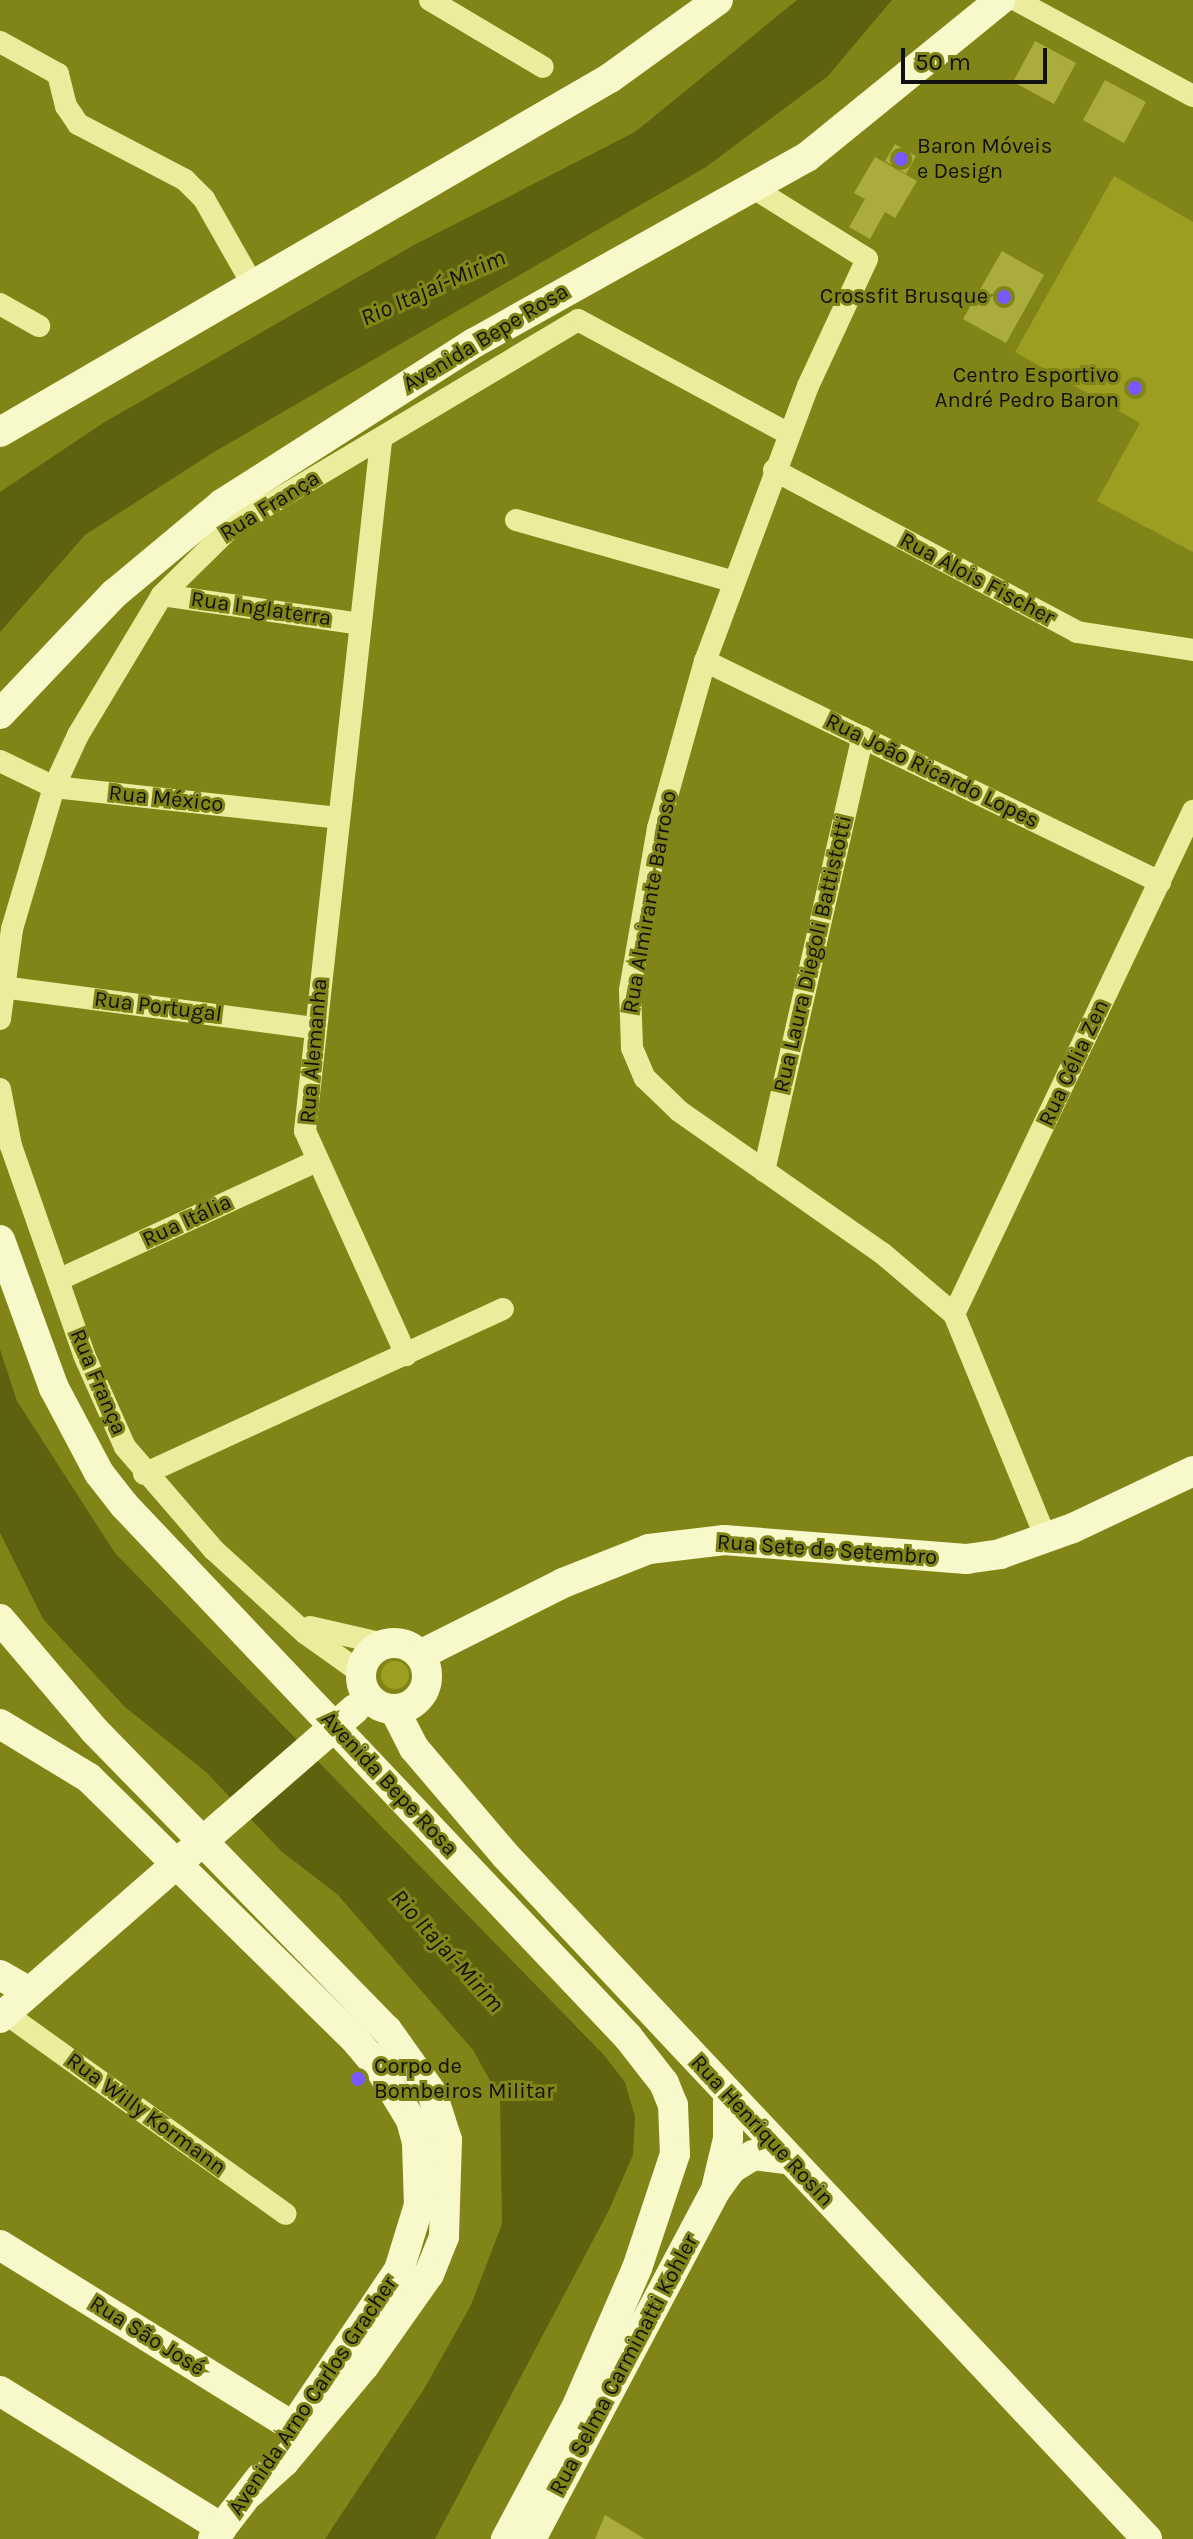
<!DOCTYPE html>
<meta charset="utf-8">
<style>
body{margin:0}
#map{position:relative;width:1193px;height:2539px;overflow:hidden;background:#818518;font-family:Karla,sans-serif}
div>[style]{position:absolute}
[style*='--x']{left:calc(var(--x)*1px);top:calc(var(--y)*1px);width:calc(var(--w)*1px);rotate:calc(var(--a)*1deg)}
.green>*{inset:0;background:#9b9e20}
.round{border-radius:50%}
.water>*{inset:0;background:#5e620f}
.building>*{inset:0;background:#aaad3c}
.street>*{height:22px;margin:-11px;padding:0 11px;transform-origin:11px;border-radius:11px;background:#ebed9d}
.secondary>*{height:30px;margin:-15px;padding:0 15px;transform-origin:15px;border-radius:15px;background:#f7f9ca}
.secondary>.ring{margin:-15px;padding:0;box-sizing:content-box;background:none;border:30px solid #f7f9ca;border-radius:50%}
.secondary-bridge>*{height:30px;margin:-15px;padding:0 15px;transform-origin:15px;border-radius:15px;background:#f7f9ca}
.dots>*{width:22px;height:22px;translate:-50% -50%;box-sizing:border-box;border:4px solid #818518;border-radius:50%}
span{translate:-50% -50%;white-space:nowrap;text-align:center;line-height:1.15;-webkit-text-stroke:6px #818518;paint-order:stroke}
.poi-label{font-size:22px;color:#111}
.left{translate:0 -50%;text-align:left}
.right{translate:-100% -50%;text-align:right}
.street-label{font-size:22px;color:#111}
.water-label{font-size:24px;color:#111;font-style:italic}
.scale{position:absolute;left:901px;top:48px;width:146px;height:36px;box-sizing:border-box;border:4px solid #111;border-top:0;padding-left:10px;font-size:24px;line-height:28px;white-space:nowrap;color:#111;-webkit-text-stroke:6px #818518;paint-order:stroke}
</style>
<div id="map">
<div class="green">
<div style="clip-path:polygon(1114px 176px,1193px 222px,1193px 552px,1097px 501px,1140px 423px,1015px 352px)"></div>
<div class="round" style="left:381px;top:1661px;width:28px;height:28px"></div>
</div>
<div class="water">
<div style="clip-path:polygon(797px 0,892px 0,828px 76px,706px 167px,214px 452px,85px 535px,0 632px,0 492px,103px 423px,414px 245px,635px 132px)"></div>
<div style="clip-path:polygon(0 1349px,17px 1401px,115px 1553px,603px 2054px,625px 2082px,635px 2117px,633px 2155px,609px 2210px,435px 2539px,325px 2539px,424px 2389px,471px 2305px,502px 2224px,500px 2099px,473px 2050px,337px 1894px,282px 1852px,206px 1772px,125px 1707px,43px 1619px,0 1533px)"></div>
</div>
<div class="building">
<div style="clip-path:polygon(1035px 41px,1076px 63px,1054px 104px,1013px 82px)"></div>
<div style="clip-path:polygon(1105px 80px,1146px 102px,1124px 143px,1083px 120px)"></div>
<div style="clip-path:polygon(895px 144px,916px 156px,906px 174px,885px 161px)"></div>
<div style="clip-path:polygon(875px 157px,917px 181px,895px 218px,885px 212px,870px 239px,849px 227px,865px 199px,854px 193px)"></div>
<div style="clip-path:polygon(1002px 251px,1044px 275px,1006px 343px,963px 319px)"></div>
<div style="clip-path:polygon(605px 2515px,645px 2539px,595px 2539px)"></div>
</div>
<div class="street">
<div style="--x:430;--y:0;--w:131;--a:30.7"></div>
<div style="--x:1016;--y:0;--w:201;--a:28.5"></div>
<div style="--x:0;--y:42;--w:66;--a:28.9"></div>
<div style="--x:58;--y:74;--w:33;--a:76"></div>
<div style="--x:66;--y:106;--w:22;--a:56"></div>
<div style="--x:78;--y:124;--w:121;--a:27.6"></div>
<div style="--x:185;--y:180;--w:27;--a:45"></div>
<div style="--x:204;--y:199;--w:101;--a:60.4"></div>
<div style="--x:755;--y:189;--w:132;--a:32"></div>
<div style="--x:867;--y:259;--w:140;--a:114.9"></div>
<div style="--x:808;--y:386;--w:294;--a:110.5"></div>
<div style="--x:705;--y:661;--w:173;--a:105.7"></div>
<div style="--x:658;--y:828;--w:164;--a:99.8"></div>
<div style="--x:630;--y:990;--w:58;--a:88"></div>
<div style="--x:632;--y:1048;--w:33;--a:67"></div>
<div style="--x:645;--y:1078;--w:47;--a:44.1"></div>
<div style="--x:679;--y:1111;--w:248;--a:35"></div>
<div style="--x:882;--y:1253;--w:94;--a:40.3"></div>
<div style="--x:954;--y:1314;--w:242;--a:67.7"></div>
<div style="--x:0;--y:304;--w:45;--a:29.4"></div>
<div style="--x:381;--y:441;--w:694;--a:96.29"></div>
<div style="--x:305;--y:1131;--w:246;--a:65.7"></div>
<div style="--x:774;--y:470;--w:344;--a:28.1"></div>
<div style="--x:1077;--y:632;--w:117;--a:8.8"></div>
<div style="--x:516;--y:520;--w:223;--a:15.8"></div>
<div style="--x:162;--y:595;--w:200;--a:8.3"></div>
<div style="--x:705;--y:661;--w:506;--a:25.91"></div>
<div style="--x:0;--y:761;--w:60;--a:25.7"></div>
<div style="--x:54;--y:787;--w:286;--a:6.2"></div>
<div style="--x:2;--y:987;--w:316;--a:7.5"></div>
<div style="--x:0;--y:1019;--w:91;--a:-82.4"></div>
<div style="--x:12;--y:929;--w:148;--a:-73.5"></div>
<div style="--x:54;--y:787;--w:57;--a:-65.2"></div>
<div style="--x:78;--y:735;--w:163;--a:-59"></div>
<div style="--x:162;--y:595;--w:97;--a:-44.6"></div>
<div style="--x:231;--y:527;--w:404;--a:-30.8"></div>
<div style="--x:578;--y:320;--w:240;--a:28.4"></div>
<div style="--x:0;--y:1089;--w:58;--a:79.1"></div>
<div style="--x:11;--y:1146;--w:221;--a:70.7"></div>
<div style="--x:84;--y:1355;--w:101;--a:66"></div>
<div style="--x:125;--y:1447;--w:136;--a:49.2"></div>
<div style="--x:214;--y:1550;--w:123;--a:42.4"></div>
<div style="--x:305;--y:1633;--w:69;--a:35.5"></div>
<div style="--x:764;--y:1171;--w:445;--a:-77.2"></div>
<div style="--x:58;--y:1280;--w:283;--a:-24.7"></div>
<div style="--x:954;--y:1314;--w:557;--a:-64.59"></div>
<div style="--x:144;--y:1474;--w:395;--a:-24.7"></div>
<div style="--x:310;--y:1627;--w:76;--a:12.9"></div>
<div style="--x:5;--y:2013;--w:345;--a:35.6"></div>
</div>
<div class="secondary">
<div style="--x:0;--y:432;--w:705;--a:-30.13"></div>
<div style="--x:610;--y:78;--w:133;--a:-35.8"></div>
<div style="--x:0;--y:714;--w:166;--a:-46.5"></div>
<div style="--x:114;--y:594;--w:141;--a:-39.8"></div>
<div style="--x:222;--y:504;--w:299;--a:-32.6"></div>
<div style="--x:474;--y:343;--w:381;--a:-29.2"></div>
<div style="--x:807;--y:157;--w:249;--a:-39.1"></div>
<div style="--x:0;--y:1240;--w:158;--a:70"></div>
<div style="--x:54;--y:1388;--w:96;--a:62.1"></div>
<div style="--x:99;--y:1473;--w:41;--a:52"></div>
<div style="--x:124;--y:1505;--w:733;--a:46.55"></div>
<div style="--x:628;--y:2037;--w:58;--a:52"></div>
<div style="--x:664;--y:2083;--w:24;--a:68"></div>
<div style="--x:673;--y:2105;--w:49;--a:87.7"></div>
<div style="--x:675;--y:2154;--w:120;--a:108.4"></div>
<div style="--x:637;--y:2268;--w:150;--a:113.5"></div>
<div style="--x:577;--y:2406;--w:151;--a:118.1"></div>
<div style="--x:0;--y:1619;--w:145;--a:49.7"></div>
<div style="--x:94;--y:1730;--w:419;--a:45.7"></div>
<div style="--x:387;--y:2030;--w:77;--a:54.5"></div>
<div style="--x:432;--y:2093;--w:49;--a:72.3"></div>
<div style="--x:447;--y:2140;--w:97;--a:91.8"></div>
<div style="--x:444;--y:2237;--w:40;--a:112"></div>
<div style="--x:429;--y:2274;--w:113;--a:125.2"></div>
<div style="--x:364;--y:2366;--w:125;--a:129.8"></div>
<div style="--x:284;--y:2462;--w:46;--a:137.6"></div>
<div class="ring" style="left:361px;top:1643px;width:36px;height:36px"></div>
<div style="--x:420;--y:1655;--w:160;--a:-26.7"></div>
<div style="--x:563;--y:1583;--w:92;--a:-21.6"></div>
<div style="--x:649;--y:1549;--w:76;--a:-6.8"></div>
<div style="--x:724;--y:1540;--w:243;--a:4.5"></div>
<div style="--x:966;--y:1559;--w:34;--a:-8"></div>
<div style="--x:1000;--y:1554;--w:77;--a:-19.6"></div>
<div style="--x:1073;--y:1528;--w:133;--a:-25.4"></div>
<div style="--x:394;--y:1709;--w:44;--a:62.9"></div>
<div style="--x:414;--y:1748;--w:140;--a:49.6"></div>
<div style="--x:505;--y:1855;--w:938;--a:46.81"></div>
<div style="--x:0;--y:1724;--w:104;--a:31.2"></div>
<div style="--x:89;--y:1778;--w:370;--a:44.5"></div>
<div style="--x:353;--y:2037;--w:42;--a:49.8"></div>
<div style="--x:380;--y:2069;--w:60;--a:58.7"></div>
<div style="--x:411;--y:2120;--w:24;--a:75"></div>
<div style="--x:417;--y:2143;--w:62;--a:88.2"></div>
<div style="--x:419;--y:2205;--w:68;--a:107.1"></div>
<div style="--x:399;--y:2270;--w:174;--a:124"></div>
<div style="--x:0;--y:1975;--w:34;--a:30"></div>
<div style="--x:0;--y:2018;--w:249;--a:-41.1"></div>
<div style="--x:717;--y:2185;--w:47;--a:-76.6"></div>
<div style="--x:728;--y:2139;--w:44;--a:-90"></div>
<div style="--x:0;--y:2245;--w:345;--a:31.8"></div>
<div style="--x:0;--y:2391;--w:261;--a:31.7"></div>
<div style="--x:213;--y:2539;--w:78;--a:-52.3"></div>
<div style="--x:531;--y:2539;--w:395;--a:-62.1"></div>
<div style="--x:716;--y:2190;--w:26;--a:-54"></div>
<div style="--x:731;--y:2169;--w:26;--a:-32"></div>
<div style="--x:753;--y:2155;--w:35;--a:7"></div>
</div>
<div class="secondary-bridge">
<div style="--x:188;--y:1854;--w:221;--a:-41"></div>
</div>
<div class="dots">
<div style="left:901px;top:159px;background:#7859ff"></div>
<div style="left:1004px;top:297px;background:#7859ff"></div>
<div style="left:1135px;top:388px;background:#7859ff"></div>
<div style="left:358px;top:2079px;background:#7859ff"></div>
</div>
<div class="poi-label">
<span class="left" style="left:917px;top:159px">Baron Móveis<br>e Design</span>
<span class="right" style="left:988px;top:297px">Crossfit Brusque</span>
<span class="right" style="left:1119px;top:388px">Centro Esportivo<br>André Pedro Baron</span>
<span class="left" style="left:374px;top:2079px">Corpo de<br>Bombeiros Militar</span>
</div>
<div class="street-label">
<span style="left:486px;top:338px;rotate:-31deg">Avenida Bepe Rosa</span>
<span style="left:270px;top:506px;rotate:-32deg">Rua França</span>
<span style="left:977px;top:579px;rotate:28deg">Rua Alois Fischer</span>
<span style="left:261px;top:609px;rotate:8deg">Rua Inglaterra</span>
<span style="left:932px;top:771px;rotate:26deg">Rua João Ricardo Lopes</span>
<span style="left:166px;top:799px;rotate:6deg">Rua México</span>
<span style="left:650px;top:902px;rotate:-80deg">Rua Almirante Barroso</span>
<span style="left:813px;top:954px;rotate:-77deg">Rua Laura Diegoli Battistotti</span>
<span style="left:158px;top:1007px;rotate:7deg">Rua Portugal</span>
<span style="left:314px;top:1051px;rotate:-85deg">Rua Alemanha</span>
<span style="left:1074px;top:1063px;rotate:-65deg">Rua Célia Zen</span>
<span style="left:187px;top:1221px;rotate:-25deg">Rua Itália</span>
<span style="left:98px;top:1382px;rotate:67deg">Rua França</span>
<span style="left:827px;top:1550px;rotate:4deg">Rua Sete de Setembro</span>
<span style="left:389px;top:1784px;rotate:47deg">Avenida Bepe Rosa</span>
<span style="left:146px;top:2114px;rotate:36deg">Rua Willy Kormann</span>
<span style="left:762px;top:2131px;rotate:47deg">Rua Henrique Rosin</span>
<span style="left:147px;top:2336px;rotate:32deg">Rua São José</span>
<span style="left:624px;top:2365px;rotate:-62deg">Rua Selma Carminatti Kohler</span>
<span style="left:313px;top:2396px;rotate:-56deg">Avenida Arno Carlos Gracher</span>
</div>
<div class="water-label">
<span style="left:433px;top:288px;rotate:-24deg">Rio Itajaí-Mirim</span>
<span style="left:447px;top:1951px;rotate:48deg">Rio Itajaí-Mirim</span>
</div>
<div class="scale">50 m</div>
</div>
